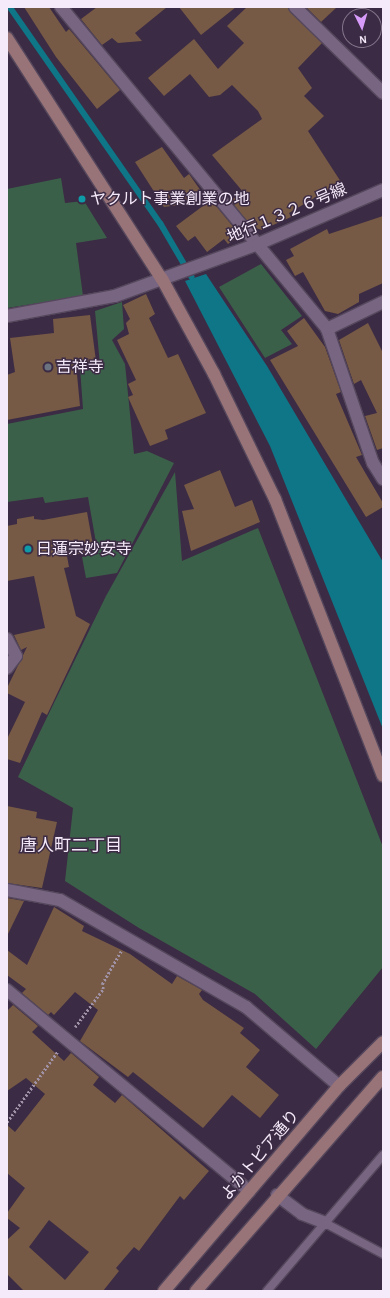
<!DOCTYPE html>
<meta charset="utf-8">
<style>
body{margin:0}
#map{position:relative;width:390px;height:1298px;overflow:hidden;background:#3c2b44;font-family:"Alegreya Sans","Noto Sans JP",sans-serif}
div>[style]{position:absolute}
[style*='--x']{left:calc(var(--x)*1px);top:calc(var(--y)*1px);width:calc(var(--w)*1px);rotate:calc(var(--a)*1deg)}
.green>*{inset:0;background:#3b6049}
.water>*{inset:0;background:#0e7687}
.stream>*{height:5.5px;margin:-2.75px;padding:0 2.75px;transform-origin:2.75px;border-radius:2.75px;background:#0e7687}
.building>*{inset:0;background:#765a45}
.path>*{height:2.5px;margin-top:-1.25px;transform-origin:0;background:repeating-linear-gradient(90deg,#a193a7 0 2px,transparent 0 4px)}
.roads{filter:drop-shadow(1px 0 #55475c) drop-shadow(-1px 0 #55475c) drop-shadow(0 1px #55475c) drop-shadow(0 -1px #55475c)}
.lane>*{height:8px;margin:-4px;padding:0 4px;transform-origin:4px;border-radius:4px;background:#786581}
.street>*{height:12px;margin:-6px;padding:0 6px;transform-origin:6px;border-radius:6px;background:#786581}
.secondary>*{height:12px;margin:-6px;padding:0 6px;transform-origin:6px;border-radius:6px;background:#987377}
.dots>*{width:11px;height:11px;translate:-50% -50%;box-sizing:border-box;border:2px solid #3c2b44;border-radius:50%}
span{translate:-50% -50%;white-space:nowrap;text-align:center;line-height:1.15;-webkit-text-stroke:3px #3c2b44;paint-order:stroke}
.poi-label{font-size:16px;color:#f5eafa}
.left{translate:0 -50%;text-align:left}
.street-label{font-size:16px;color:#f5eafa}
.neighbourhood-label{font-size:17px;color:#f5eafa}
.frame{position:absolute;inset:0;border:8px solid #f5eafa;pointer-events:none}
.north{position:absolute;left:342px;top:8px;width:40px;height:40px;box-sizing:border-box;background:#3c2b44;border:1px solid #86778d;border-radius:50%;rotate:175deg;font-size:11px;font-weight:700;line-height:16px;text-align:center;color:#f5eafa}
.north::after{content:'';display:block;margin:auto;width:14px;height:18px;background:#d79bf9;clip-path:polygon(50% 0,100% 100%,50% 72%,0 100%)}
</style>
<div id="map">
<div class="green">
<div style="clip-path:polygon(61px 178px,65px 203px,84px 201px,107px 238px,76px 243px,83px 296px,7px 308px,7px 189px)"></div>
<div style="clip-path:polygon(261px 264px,302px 316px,281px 330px,292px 344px,265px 358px,219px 287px)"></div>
<div style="clip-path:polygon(122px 302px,124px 329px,112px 340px,125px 364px,134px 454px,147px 451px,174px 463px,117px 573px,86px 578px,82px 557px,98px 554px,88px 497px,45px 503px,43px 497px,7px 502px,7px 424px,83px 409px,80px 368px,100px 365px,95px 311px)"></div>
<div style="clip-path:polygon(175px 472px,182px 561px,258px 528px,383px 847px,383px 967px,316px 1049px,255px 994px,139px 928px,65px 881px,73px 808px,18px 777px,106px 596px)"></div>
</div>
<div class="water">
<div style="clip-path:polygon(206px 274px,267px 366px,383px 562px,383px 729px,270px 446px,185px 281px)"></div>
</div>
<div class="stream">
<div style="--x:10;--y:7;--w:264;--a:55.2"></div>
<div style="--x:161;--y:224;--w:61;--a:59.7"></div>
</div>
<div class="building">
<div style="clip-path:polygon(24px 7px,49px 7px,66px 32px,69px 29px,120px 90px,97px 109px,56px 57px)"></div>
<div style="clip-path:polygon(97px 7px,167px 7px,135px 33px,142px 41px,118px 43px,112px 38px,102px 45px,81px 19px)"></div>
<div style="clip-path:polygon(179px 7px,236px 7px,201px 35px)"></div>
<div style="clip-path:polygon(247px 7px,288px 7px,322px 43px,298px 68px,312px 88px,304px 96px,324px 116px,308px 131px,341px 182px,289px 213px,291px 217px,262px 230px,252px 227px,230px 200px,244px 193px,212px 155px,262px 119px,258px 111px,232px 85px,220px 95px,209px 97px,190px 74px,164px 96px,148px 78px,194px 39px,218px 69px,244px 43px,227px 26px)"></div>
<div style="clip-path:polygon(306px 7px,337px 7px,321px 22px)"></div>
<div style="clip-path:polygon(162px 147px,184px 178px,189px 174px,208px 201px,164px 207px,135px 162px)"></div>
<div style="clip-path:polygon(211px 200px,240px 235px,228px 244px,224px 239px,207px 252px,195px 236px,188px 241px,176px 226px)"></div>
<div style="clip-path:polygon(383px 216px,383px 283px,359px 294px,359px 302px,338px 314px,325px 311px,303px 272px,295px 276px,286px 260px,294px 256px,290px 249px,327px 229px,329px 234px)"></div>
<div style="clip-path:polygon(146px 294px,155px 314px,149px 318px,168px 358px,178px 354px,206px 413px,165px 430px,168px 439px,150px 446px,128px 397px,133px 395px,128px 384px,136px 380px,117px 340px,129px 334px,126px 323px,130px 319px,123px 305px)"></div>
<div style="clip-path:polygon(90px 315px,96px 361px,76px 364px,80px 406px,7px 420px,7px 375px,15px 372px,10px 338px,54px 333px,53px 319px)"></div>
<div style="clip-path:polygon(304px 318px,325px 347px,341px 392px,336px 394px,362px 455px,356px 457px,383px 503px,383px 507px,366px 517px,270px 360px,298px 346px,287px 331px)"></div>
<div style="clip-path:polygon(368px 323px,383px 353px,383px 448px,377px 450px,365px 416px,377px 413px,361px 380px,354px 384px,339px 340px)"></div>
<div style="clip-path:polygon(220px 470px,235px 507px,252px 500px,260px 522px,191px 551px,182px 511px,194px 509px,184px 485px)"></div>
<div style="clip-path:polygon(87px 512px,94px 551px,67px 556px,69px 567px,64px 568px,76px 616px,90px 624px,47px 715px,42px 712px,20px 763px,7px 759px,7px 739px,25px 702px,7px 693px,7px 688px,27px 647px,21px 650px,14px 635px,45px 628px,34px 576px,7px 581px,7px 526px,17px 524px,17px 519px,34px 516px,34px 519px,43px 520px)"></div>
<div style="clip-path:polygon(7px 806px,37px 812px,36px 818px,57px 822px,42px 888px,7px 883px)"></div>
<div style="clip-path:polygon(7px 898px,24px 901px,7px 936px)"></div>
<div style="clip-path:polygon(54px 907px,84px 926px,82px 931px,130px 954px,172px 984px,177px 976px,202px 990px,199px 994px,203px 1000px,244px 1028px,240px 1033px,260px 1050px,246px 1067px,279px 1095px,260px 1118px,232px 1095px,203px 1128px,133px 1072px,128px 1077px,80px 1041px,98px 1010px,75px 992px,54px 1015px,51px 1012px,48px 1015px,22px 993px,26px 989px,7px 975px,7px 950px,27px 965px)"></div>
<div style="clip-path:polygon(evenodd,13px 1005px,38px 1026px,32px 1032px,64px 1061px,71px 1053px,99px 1077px,93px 1085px,115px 1103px,122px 1095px,209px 1171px,184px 1200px,180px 1196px,139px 1251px,134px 1247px,116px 1268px,119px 1271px,103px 1291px,24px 1291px,7px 1274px,7px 1240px,20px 1228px,7px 1218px,7px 1213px,25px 1188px,7px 1173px,7px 1125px,15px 1132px,45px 1094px,26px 1078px,7px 1091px,7px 1011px,13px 1005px,49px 1220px,89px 1252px,65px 1280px,29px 1247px,49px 1220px)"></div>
</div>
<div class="path">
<div style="--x:75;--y:1027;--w:47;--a:-53.6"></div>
<div style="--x:103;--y:989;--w:5;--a:-101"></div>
<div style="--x:102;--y:984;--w:38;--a:-60"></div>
<div style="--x:7;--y:1122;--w:87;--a:-54.3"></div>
</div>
<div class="roads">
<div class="lane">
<div style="--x:325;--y:1223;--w:66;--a:28.1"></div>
<div style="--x:267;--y:1291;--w:179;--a:-49.5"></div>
</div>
<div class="street">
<div style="--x:61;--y:7;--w:418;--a:50.4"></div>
<div style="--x:327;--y:329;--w:142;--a:71.1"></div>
<div style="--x:373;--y:463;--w:19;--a:58"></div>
<div style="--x:295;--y:7;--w:123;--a:44.3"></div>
<div style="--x:7;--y:316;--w:110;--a:-10.5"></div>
<div style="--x:115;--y:296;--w:152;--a:-20"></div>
<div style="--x:258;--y:244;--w:136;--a:-23.4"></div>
<div style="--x:327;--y:329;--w:62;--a:-25.7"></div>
<div style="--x:7;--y:639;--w:19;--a:62"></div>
<div style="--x:16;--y:656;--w:15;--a:127"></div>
<div style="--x:7;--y:890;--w:54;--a:10.7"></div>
<div style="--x:60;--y:900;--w:215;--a:29.9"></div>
<div style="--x:246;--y:1007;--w:122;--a:40.3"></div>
<div style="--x:7;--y:990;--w:315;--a:39.7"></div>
<div style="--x:277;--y:1195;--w:31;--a:37"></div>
<div style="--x:302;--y:1214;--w:25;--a:21"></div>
</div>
<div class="secondary">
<div style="--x:7;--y:38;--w:287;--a:57.3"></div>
<div style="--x:162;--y:279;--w:108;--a:61.3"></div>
<div style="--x:214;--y:374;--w:139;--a:64"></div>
<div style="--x:275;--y:499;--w:297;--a:68.7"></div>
<div style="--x:164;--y:1291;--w:270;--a:-49.5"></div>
<div style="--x:339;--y:1086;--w:62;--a:-45"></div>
<div style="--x:196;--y:1291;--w:284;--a:-48.9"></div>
</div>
</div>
<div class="dots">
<div style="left:82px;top:199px;background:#0f9aa8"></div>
<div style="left:48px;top:367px;background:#6b7280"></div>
<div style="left:28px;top:549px;background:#0f9aa8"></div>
</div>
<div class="poi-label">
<span class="left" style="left:90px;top:199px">ヤクルト事業創業の地</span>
<span class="left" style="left:56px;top:367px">吉祥寺</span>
<span class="left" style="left:36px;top:549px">日蓮宗妙安寺</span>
</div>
<div class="street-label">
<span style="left:287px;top:213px;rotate:-23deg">地行１３２６号線</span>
<span style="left:260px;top:1155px;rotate:-50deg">よかトピア通り</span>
</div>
<div class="neighbourhood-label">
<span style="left:71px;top:846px">唐人町二丁目</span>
</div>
<div class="frame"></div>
<div class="north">N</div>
</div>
